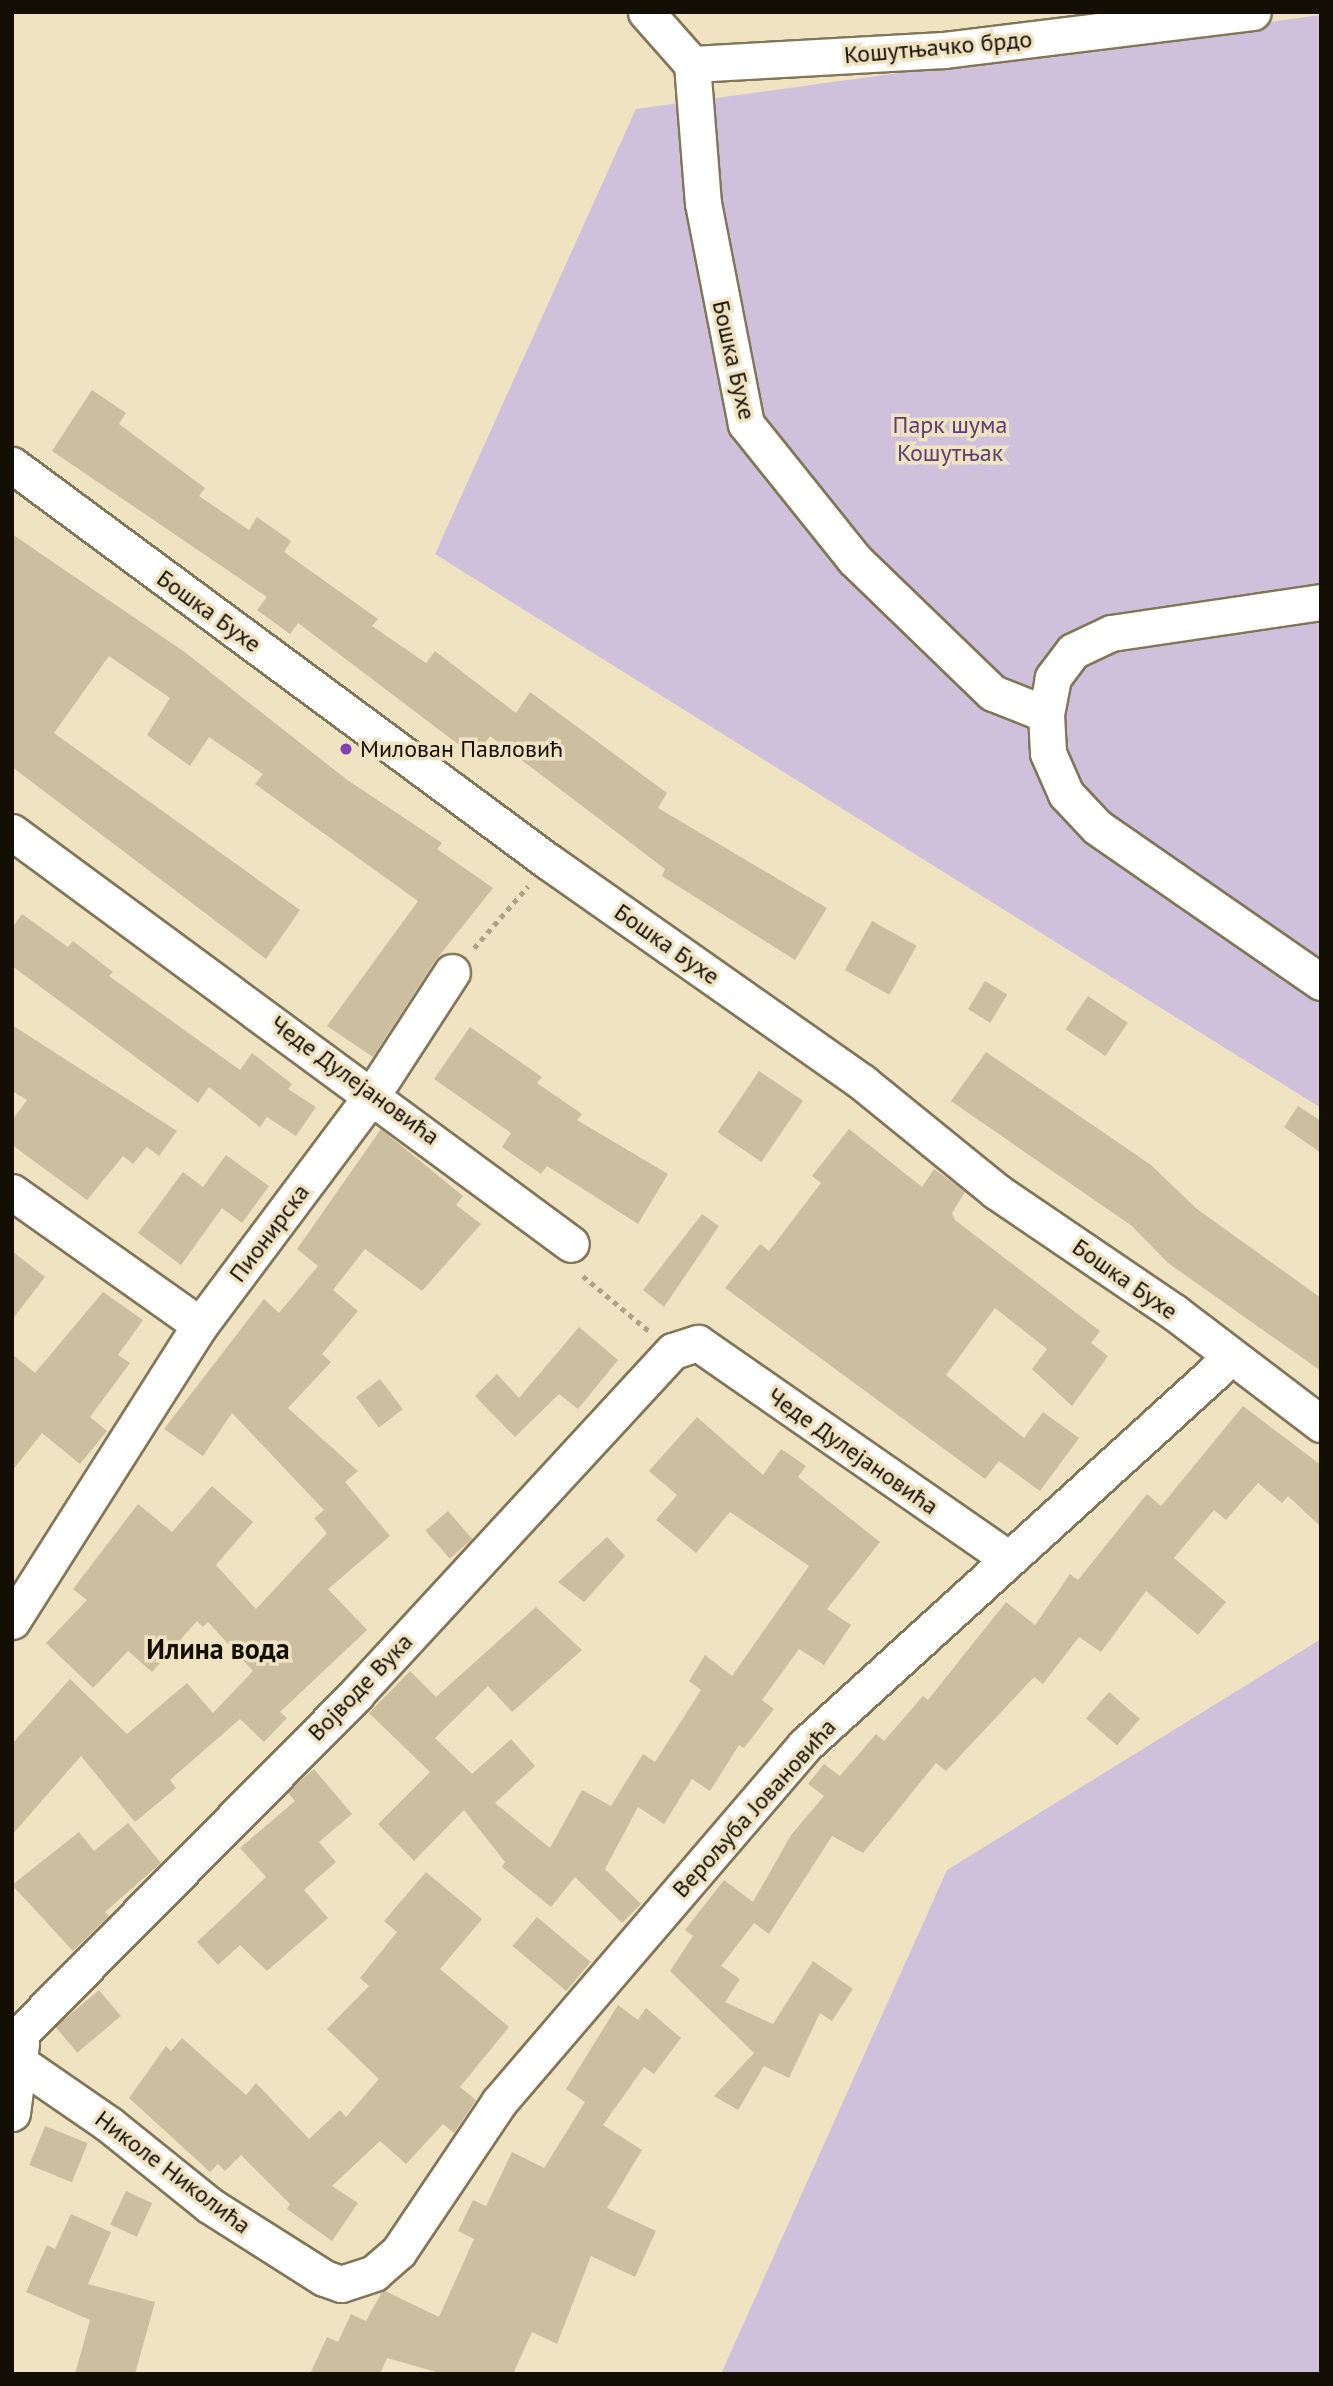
<!DOCTYPE html>
<html>
<head>
<meta charset="utf-8">
<style>
	body { margin:0 }
	#map { position:relative; width:1333px; height:2386px; overflow:hidden; background:#f0e3c2; font-family:"PT Sans",sans-serif }
	div>[style] { position:absolute }
	.green>* { inset:0; background:#cfc0dc }
	.building>* { inset:0; background:#ccbf9f; transform-origin:0 0 }
	.path>* { height:4.5px; margin-top:-2.25px; transform-origin:0; background:repeating-linear-gradient(90deg,#ada389 0 5px,transparent 0 10px) }
	.roads { filter:drop-shadow(2px 0 #827658) drop-shadow(-2px 0 #827658) drop-shadow(0 2px #827658) drop-shadow(0 -2px #827658) }
	.minor>* { height:35px; margin:-17.5px; padding:0 17.5px; transform-origin:17.5px; border-radius:17.5px; background:#fff }
	.dots>* { width:19px; height:19px; translate:-50% -50%; box-sizing:border-box; border:4px solid #f0e3c2; border-radius:50% }
	span { translate:-50% -50%; white-space:nowrap; text-align:center; line-height:1.15; -webkit-text-stroke:7px #f0e3c2; paint-order:stroke }
	.street-label { font-size:24px; color:#140f05 }
	.park-label { font-size:24px; color:#5c3e73 }
	.poi-label { font-size:24px; color:#140f05 }
	.left { translate:0 -50%; text-align:left }
	.quarter-label { font-size:28px; color:#140f05; font-weight:700 }
	.frame { position:absolute; inset:0; border:14px solid #140f05; pointer-events:none }
</style>
</head>
<body>
<div id="map">
	<div class="green">
		<div style="clip-path:polygon(1321px 15px,1321px 1108px,435px 554px,636px 109px)"></div>
		<div style="clip-path:polygon(1321px 1639px,1321px 2374px,721px 2374px,947px 1870px)"></div>
	</div>
	<div class="building">
		<div style="clip-path:polygon(92px 390px,126px 413px,119px 424px,205px 488px,199px 496px,249px 530px,257px 517px,291px 541px,284px 552px,378px 619px,372px 626px,426px 663px,435px 651px,516px 713px,530px 692px,667px 793px,658px 808px,827px 908px,795px 960px,662px 876px,665px 869px,490px 736px,475px 757px,298px 623px,290px 634px,257px 610px,267px 597px,52px 451px)"></div>
		<div style="clip-path:polygon(12px 534px,186px 653px,346px 779px,442px 843px,437px 849px,493px 888px,435px 961px,373px 1057px,327px 1026px,418px 901px,255px 784px,263px 774px,209px 737px,190px 766px,147px 735px,170px 698px,109px 656px,54px 733px,300px 910px,266px 959px,12px 767px)"></div>
		<div style="clip-path:polygon(22px 914px,68px 947px,73px 941px,113px 972px,109px 976px,240px 1070px,252px 1053px,292px 1084px,288px 1089px,316px 1107px,296px 1136px,267px 1117px,260px 1127px,209px 1087px,198px 1103px,12px 966px,12px 928px)"></div>
		<div style="left:872px;top:921px;width:51px;height:56px;rotate:29deg"></div>
		<div style="left:985px;top:981px;width:26px;height:33px;rotate:31deg"></div>
		<div style="left:1088px;top:996px;width:48px;height:40px;rotate:34deg"></div>
		<div style="clip-path:polygon(12px 1025px,177px 1131px,159px 1156px,147px 1147px,133px 1164px,123px 1156px,87px 1200px,12px 1145px,12px 1120px,27px 1100px,12px 1091px)"></div>
		<div style="clip-path:polygon(470px 1027px,542px 1077px,537px 1083px,582px 1114px,577px 1120px,668px 1174px,638px 1224px,547px 1166px,541px 1174px,502px 1147px,511px 1133px,434px 1079px)"></div>
		<div style="clip-path:polygon(986px 1052px,1151px 1165px,1197px 1209px,1321px 1298px,1321px 1371px,1168px 1263px,1132px 1226px,951px 1101px)"></div>
		<div style="left:759px;top:1071px;width:53px;height:74px;rotate:34deg"></div>
		<div style="clip-path:polygon(1298px 1106px,1321px 1121px,1321px 1153px,1284px 1127px)"></div>
		<div style="clip-path:polygon(381px 1129px,463px 1196px,456px 1205px,481px 1224px,422px 1291px,365px 1249px,333px 1290px,358px 1311px,322px 1354px,331px 1362px,288px 1408px,358px 1471px,345px 1482px,390px 1536px,328px 1589px,367px 1630px,280px 1712px,287px 1718px,264px 1742px,240px 1719px,170px 1780px,176px 1788px,135px 1822px,81px 1756px,12px 1835px,12px 1744px,70px 1679px,127px 1734px,187px 1683px,213px 1713px,253px 1671px,208px 1622px,203px 1627px,197px 1621px,152px 1672px,128px 1651px,93px 1688px,46px 1643px,87px 1600px,73px 1589px,138px 1504px,172px 1532px,212px 1486px,253px 1522px,216px 1565px,256px 1609px,327px 1533px,314px 1518px,324px 1510px,232px 1413px,203px 1456px,164px 1429px,264px 1299px,279px 1313px,318px 1266px,297px 1249px)"></div>
		<div style="clip-path:polygon(849px 1129px,922px 1187px,934px 1169px,955px 1184px,965px 1192px,952px 1213px,955px 1220px,1100px 1331px,1091px 1343px,1108px 1356px,1072px 1406px,1032px 1369px,1047px 1349px,995px 1308px,946px 1375px,1024px 1438px,1043px 1412px,1079px 1438px,1040px 1491px,999px 1461px,985px 1479px,725px 1288px,760px 1244px,769px 1251px,821px 1183px,812px 1176px)"></div>
		<div style="clip-path:polygon(226px 1155px,269px 1186px,242px 1223px,222px 1208px,181px 1265px,138px 1233px,183px 1172px,203px 1187px)"></div>
		<div style="clip-path:polygon(702px 1214px,719px 1226px,664px 1307px,643px 1290px)"></div>
		<div style="clip-path:polygon(12px 1251px,45px 1277px,12px 1320px)"></div>
		<div style="clip-path:polygon(103px 1292px,143px 1320px,118px 1355px,130px 1363px,90px 1417px,107px 1431px,80px 1464px,42px 1433px,12px 1471px,12px 1354px,35px 1373px)"></div>
		<div style="clip-path:polygon(579px 1327px,618px 1360px,578px 1409px,559px 1394px,515px 1437px,475px 1396px,497px 1374px,519px 1398px)"></div>
		<div style="left:380px;top:1379px;width:38px;height:30px;rotate:53deg"></div>
		<div style="clip-path:polygon(1243px 1406px,1321px 1465px,1321px 1527px,1288px 1496px,1282px 1503px,1258px 1483px,1226px 1520px,1214px 1510px,1174px 1558px,1226px 1602px,1198px 1635px,1146px 1591px,1101px 1652px,1079px 1637px,1043px 1684px,1034px 1677px,946px 1771px,936px 1763px,863px 1853px,832px 1836px,769px 1934px,754px 1923px,721px 1966px,740px 1979px,725px 2002px,773px 2024px,813px 1961px,853px 1989px,832px 2021px,820px 2013px,789px 2078px,764px 2066px,738px 2110px,714px 2096px,754px 2053px,670px 1971px,693px 1936px,685px 1930px,724px 1880px,753px 1902px,791px 1835px,824px 1796px,808px 1784px,824px 1764px,840px 1776px,876px 1734px,884px 1741px,923px 1696px,928px 1700px,1006px 1602px,1035px 1625px,1070px 1574px,1078px 1580px,1147px 1494px,1161px 1506px)"></div>
		<div style="clip-path:polygon(697px 1417px,763px 1475px,781px 1449px,806px 1466px,798px 1477px,880px 1542px,827px 1609px,851px 1625px,824px 1665px,799px 1649px,762px 1700px,774px 1709px,744px 1748px,739px 1745px,710px 1791px,692px 1779px,664px 1824px,638px 1807px,605px 1869px,641px 1904px,622px 1923px,575px 1877px,551px 1907px,502px 1867px,505px 1862px,464px 1810px,414px 1861px,378px 1824px,430px 1772px,369px 1713px,410px 1671px,436px 1697px,536px 1607px,582px 1650px,512px 1712px,488px 1686px,435px 1738px,472px 1774px,511px 1739px,535px 1766px,495px 1803px,550px 1848px,582px 1790px,611px 1806px,643px 1754px,655px 1762px,701px 1690px,689px 1681px,705px 1655px,732px 1676px,809px 1566px,730px 1512px,696px 1553px,656px 1520px,677px 1495px,649px 1471px)"></div>
		<div style="left:448px;top:1511px;width:37px;height:30px;rotate:49deg"></div>
		<div style="clip-path:polygon(607px 1537px,625px 1556px,584px 1602px,558px 1582px)"></div>
		<div style="left:1109px;top:1692px;width:41px;height:35px;rotate:41deg"></div>
		<div style="clip-path:polygon(314px 1769px,352px 1814px,319px 1842px,336px 1862px,304px 1890px,328px 1918px,267px 1971px,240px 1945px,218px 1965px,197px 1942px,266px 1877px,240px 1848px,295px 1801px,287px 1792px)"></div>
		<div style="clip-path:polygon(128px 1823px,161px 1863px,105px 1912px,109px 1916px,73px 1951px,12px 1885px,79px 1832px,94px 1851px)"></div>
		<div style="clip-path:polygon(426px 1872px,482px 1919px,440px 1969px,509px 2027px,460px 2087px,476px 2100px,454px 2133px,443px 2124px,406px 2164px,380px 2141px,332px 2186px,358px 2203px,332px 2241px,287px 2209px,290px 2204px,241px 2155px,225px 2171px,218px 2164px,210px 2172px,129px 2098px,166px 2046px,171px 2051px,182px 2038px,246px 2095px,256px 2083px,309px 2139px,340px 2110px,346px 2117px,379px 2079px,327px 2029px,369px 1986px,360px 1978px,397px 1932px,384px 1921px)"></div>
		<div style="left:537px;top:1917px;width:70px;height:38px;rotate:40deg"></div>
		<div style="left:99px;top:1990px;width:34px;height:57px;rotate:50deg"></div>
		<div style="clip-path:polygon(618px 2005px,638px 2020px,646px 2008px,681px 2038px,654px 2074px,644px 2067px,603px 2125px,642px 2150px,607px 2208px,656px 2231px,635px 2277px,591px 2256px,557px 2344px,532px 2332px,513px 2374px,443px 2374px,387px 2358px,380px 2374px,310px 2374px,327px 2337px,338px 2342px,351px 2314px,366px 2321px,383px 2290px,439px 2317px,474px 2239px,458px 2231px,473px 2200px,486px 2206px,512px 2152px,544px 2168px,585px 2102px,566px 2089px)"></div>
		<div style="left:45px;top:2126px;width:46px;height:42px;rotate:22deg"></div>
		<div style="left:126px;top:2191px;width:29px;height:37px;rotate:25deg"></div>
		<div style="clip-path:polygon(71px 2214px,111px 2232px,88px 2284px,155px 2302px,135px 2374px,75px 2374px,90px 2320px,26px 2292px,47px 2245px,55px 2249px)"></div>
	</div>
	<div class="path">
		<div style="left:474px;top:948px;width:82px;rotate:-48.9deg"></div>
		<div style="left:583px;top:1276px;width:86px;rotate:39.8deg"></div>
	</div>
	<div class="roads">
		<div class="minor">
			<div style="left:646px;top:12px;width:69px;rotate:48.5deg"></div>
			<div style="left:692px;top:64px;width:252px;rotate:-3.2deg"></div>
			<div style="left:944px;top:50px;width:311px;rotate:-7deg"></div>
			<div style="left:692px;top:64px;width:139px;rotate:85.5deg"></div>
			<div style="left:703px;top:203px;width:225px;rotate:79deg"></div>
			<div style="left:746px;top:424px;width:173px;rotate:51.3deg"></div>
			<div style="left:854px;top:559px;width:193px;rotate:44deg"></div>
			<div style="left:993px;top:693px;width:57px;rotate:21.6deg"></div>
			<div style="left:12px;top:465px;width:668px;rotate:36.48deg"></div>
			<div style="left:549px;top:862px;width:383px;rotate:35.1deg"></div>
			<div style="left:862px;top:1082px;width:173px;rotate:39.1deg"></div>
			<div style="left:996px;top:1191px;width:215px;rotate:34.2deg"></div>
			<div style="left:1174px;top:1312px;width:185px;rotate:37.3deg"></div>
			<div style="left:1321px;top:602px;width:212px;rotate:171.6deg"></div>
			<div style="left:1111px;top:633px;width:42px;rotate:154.7deg"></div>
			<div style="left:1073px;top:651px;width:34px;rotate:127deg"></div>
			<div style="left:1053px;top:678px;width:37px;rotate:101deg"></div>
			<div style="left:1046px;top:714px;width:39px;rotate:87deg"></div>
			<div style="left:1048px;top:753px;width:45px;rotate:66.3deg"></div>
			<div style="left:1066px;top:794px;width:45px;rotate:46.8deg"></div>
			<div style="left:1097px;top:827px;width:272px;rotate:34.7deg"></div>
			<div style="left:12px;top:832px;width:694px;rotate:36.39deg"></div>
			<div style="left:12px;top:1192px;width:230px;rotate:35.3deg"></div>
			<div style="left:12px;top:1621px;width:351px;rotate:-57.6deg"></div>
			<div style="left:200px;top:1325px;width:291px;rotate:-53.2deg"></div>
			<div style="left:374px;top:1092px;width:143px;rotate:-57deg"></div>
			<div style="left:20px;top:2034px;width:478px;rotate:-45.3deg"></div>
			<div style="left:356px;top:1694px;width:467px;rotate:-47.3deg"></div>
			<div style="left:673px;top:1351px;width:26px;rotate:-18deg"></div>
			<div style="left:698px;top:1343px;width:376px;rotate:34.8deg"></div>
			<div style="left:23px;top:2065px;width:106px;rotate:34.6deg"></div>
			<div style="left:110px;top:2125px;width:127px;rotate:38.9deg"></div>
			<div style="left:209px;top:2205px;width:136px;rotate:32.4deg"></div>
			<div style="left:324px;top:2278px;width:18px;rotate:19deg"></div>
			<div style="left:341px;top:2284px;width:35px;rotate:-18deg"></div>
			<div style="left:374px;top:2273px;width:33px;rotate:-41deg"></div>
			<div style="left:399px;top:2251px;width:179px;rotate:-56.1deg"></div>
			<div style="left:499px;top:2102px;width:470px;rotate:-49.4deg"></div>
			<div style="left:805px;top:1745px;width:575px;rotate:-42.32deg"></div>
			<div style="left:12px;top:2113px;width:70px;rotate:-82.6deg"></div>
		</div>
	</div>
	<div class="dots">
		<div style="left:346px;top:749px;background:#8440b3"></div>
	</div>
	<div class="street-label">
		<span style="left:938px;top:47px;rotate:-5deg">Кошутњачко брдо</span>
		<span style="left:734px;top:360px;rotate:77deg">Бошка Бухе</span>
		<span style="left:209px;top:611px;rotate:36deg">Бошка Бухе</span>
		<span style="left:667px;top:944px;rotate:35deg">Бошка Бухе</span>
		<span style="left:355px;top:1080px;rotate:36deg">Чеде Дулејановића</span>
		<span style="left:269px;top:1233px;rotate:-53deg">Пионирска</span>
		<span style="left:1125px;top:1279px;rotate:35deg">Бошка Бухе</span>
		<span style="left:853px;top:1451px;rotate:35deg">Чеде Дулејановића</span>
		<span style="left:360px;top:1687px;rotate:-46deg">Војводе Вука</span>
		<span style="left:754px;top:1808px;rotate:-48deg">Верољуба Јовановића</span>
		<span style="left:173px;top:2172px;rotate:37deg">Николе Николића</span>
	</div>
	<div class="park-label">
		<span style="left:950px;top:439px">Парк шума<br>Кошутњак</span>
	</div>
	<div class="poi-label">
		<span class="left" style="left:360px;top:749px">Милован Павловић</span>
	</div>
	<div class="quarter-label">
		<span style="left:218px;top:1649px">Илина вода</span>
	</div>
	<div class="frame"></div>
</div>
</body>
</html>
